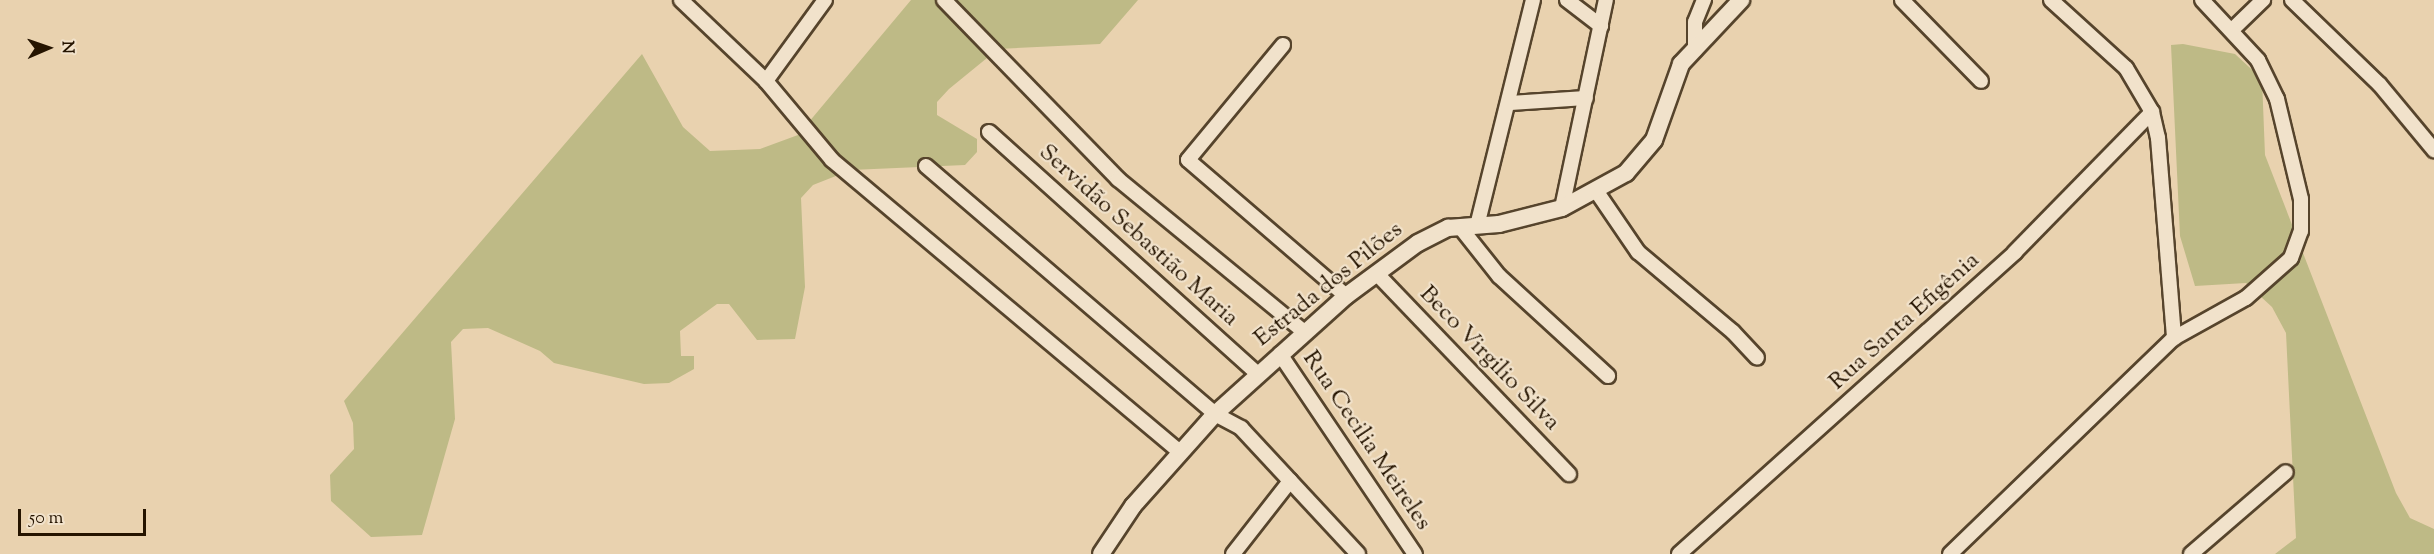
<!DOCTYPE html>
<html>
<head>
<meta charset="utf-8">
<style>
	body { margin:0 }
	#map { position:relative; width:2434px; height:554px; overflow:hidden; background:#e9d2af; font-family:"Sorts Mill Goudy",serif }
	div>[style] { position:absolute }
	.green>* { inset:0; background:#beba86 }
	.roads { filter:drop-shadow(2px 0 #56442c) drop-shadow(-2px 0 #56442c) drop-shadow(0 2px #56442c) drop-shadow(0 -2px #56442c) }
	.minor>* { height:14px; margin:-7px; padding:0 7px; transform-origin:7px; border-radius:7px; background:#f1e2cb }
	.tertiary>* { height:16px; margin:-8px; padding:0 8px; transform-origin:8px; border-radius:8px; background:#f1e2cb }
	span { translate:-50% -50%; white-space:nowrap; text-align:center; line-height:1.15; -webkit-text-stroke:4.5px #f1e2cb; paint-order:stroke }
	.street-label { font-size:24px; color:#251400 }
	.north { position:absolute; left:18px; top:18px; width:60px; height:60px; -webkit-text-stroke:4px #f1e2cb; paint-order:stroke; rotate:88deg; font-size:16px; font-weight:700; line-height:24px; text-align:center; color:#251400 }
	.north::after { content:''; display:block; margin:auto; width:21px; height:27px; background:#251400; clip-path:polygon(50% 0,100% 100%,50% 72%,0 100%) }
	.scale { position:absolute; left:18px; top:509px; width:128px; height:27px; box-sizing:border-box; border:3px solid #251400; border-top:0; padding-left:8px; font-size:18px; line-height:21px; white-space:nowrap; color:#251400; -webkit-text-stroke:4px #f1e2cb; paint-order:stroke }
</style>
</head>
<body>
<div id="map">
	<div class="green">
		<div style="clip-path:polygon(911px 0,1138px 0,1100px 44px,998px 49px,949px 89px,937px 102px,937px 115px,977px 139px,977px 152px,965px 165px,851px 170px,813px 185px,801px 198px,805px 287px,795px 339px,757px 340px,729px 304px,717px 304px,680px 331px,681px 356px,694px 356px,694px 369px,669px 383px,644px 384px,554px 363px,540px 351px,488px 328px,463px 329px,451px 342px,455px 419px,422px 535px,371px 537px,331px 501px,330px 475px,354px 449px,353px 423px,344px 401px,642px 54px,683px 127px,710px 151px,760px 149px,798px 135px)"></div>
		<div style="clip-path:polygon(2183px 44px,2235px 54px,2262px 79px,2265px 155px,2396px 493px,2410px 518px,2434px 529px,2434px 554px,2275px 554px,2296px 538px,2286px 333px,2272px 307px,2246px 283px,2195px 286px,2180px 236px,2171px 45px)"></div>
	</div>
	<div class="roads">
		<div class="minor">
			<div style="left:681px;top:0;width:117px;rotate:43.6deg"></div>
			<div style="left:766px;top:81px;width:103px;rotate:50.1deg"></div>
			<div style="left:832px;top:160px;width:454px;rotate:40deg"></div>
			<div style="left:944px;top:0;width:250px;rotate:45.8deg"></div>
			<div style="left:1118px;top:179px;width:241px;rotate:39.4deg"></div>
			<div style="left:1567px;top:0;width:43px;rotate:37.4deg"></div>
			<div style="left:1902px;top:0;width:113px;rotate:45.7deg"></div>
			<div style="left:2051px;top:0;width:101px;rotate:42.2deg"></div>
			<div style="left:2126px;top:68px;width:51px;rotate:59.4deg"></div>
			<div style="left:2152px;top:112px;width:27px;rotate:77deg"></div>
			<div style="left:2158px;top:138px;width:201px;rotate:85.4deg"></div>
			<div style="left:2292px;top:0;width:122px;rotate:44deg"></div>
			<div style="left:2380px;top:85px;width:85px;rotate:50.3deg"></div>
			<div style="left:2233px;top:29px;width:42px;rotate:-44deg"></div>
			<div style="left:1283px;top:45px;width:149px;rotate:129.6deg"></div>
			<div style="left:1188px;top:160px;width:208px;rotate:40.7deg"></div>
			<div style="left:1695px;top:50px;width:28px;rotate:-90deg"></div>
			<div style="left:1695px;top:22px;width:24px;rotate:-68deg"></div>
			<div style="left:766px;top:81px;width:100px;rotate:-53.9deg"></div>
			<div style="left:1510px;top:103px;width:76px;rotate:-3.8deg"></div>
			<div style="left:989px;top:132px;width:360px;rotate:42deg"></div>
			<div style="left:926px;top:166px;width:381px;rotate:40.6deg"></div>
			<div style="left:1215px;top:414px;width:30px;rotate:28deg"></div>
			<div style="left:1241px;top:428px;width:172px;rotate:47.1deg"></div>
			<div style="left:1597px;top:192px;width:73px;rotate:55.7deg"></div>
			<div style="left:1638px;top:252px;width:124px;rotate:40.1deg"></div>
			<div style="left:1733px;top:332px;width:35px;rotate:47deg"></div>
			<div style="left:1562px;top:208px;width:213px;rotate:-78.1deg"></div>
			<div style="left:1477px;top:226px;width:233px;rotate:-76.1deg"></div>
			<div style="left:1460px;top:227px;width:63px;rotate:51.5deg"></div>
			<div style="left:1499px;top:276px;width:148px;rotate:42.5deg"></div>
			<div style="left:1378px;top:275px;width:276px;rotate:46.2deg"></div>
			<div style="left:1280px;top:354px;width:241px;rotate:56deg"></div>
			<div style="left:1233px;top:554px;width:93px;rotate:-52deg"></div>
			<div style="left:1679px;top:554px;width:452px;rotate:-41.9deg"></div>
			<div style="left:2015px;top:252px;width:196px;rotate:-45.6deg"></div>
			<div style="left:1950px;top:554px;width:311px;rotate:-44deg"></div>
			<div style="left:2174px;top:338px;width:82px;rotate:-29.1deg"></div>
			<div style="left:2246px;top:298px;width:60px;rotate:-41.6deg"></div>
			<div style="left:2291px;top:258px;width:29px;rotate:-70deg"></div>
			<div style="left:2301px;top:231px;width:32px;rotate:-90deg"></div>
			<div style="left:2301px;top:199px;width:103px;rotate:-103.5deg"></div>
			<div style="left:2277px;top:99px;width:43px;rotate:-116deg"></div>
			<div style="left:2258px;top:60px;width:82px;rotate:-133deg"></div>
			<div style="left:2191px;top:554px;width:125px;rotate:-40.8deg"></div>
		</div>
		<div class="tertiary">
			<div style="left:1101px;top:554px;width:58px;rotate:-56.3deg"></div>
			<div style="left:1133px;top:506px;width:123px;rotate:-48.3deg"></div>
			<div style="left:1215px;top:414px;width:176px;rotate:-42deg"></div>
			<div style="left:1346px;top:296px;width:89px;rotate:-36.4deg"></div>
			<div style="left:1418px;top:243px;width:34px;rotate:-27deg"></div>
			<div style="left:1448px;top:228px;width:51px;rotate:-4.5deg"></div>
			<div style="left:1499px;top:224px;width:65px;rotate:-14.3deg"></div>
			<div style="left:1562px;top:208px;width:73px;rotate:-28.7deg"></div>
			<div style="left:1626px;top:173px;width:43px;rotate:-49.7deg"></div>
			<div style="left:1654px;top:140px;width:81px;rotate:-70.4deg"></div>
			<div style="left:1681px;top:64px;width:88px;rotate:-46.8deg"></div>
		</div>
	</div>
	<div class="street-label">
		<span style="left:1138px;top:236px;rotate:42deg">Servidão Sebastião Maria</span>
		<span style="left:1329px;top:285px;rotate:-39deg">Estrada dos Pilões</span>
		<span style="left:1905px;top:322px;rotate:-42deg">Rua Santa Efigênia</span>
		<span style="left:1489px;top:359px;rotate:46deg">Beco Virgilio Silva</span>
		<span style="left:1366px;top:441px;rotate:56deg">Rua Cecilia Meireles</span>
	</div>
	<div class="north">N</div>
	<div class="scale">50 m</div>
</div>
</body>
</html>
